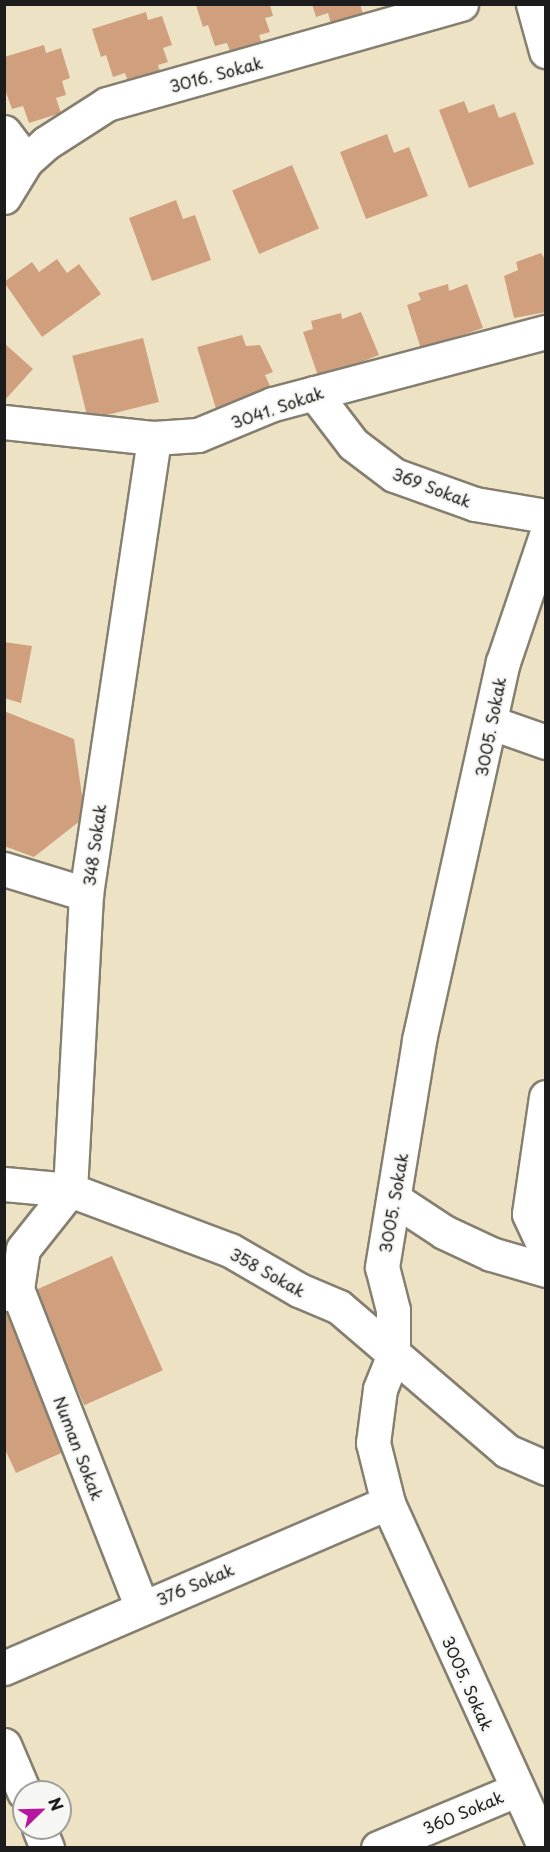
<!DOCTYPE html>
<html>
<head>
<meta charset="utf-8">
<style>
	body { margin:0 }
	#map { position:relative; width:550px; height:1852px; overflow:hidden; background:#eee2c5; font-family:"Playpen Sans",sans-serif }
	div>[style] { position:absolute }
	.building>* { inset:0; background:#d0a07e; transform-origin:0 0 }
	.roads { filter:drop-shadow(2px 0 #857f70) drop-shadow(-2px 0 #857f70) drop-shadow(0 2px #857f70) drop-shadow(0 -2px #857f70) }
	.street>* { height:33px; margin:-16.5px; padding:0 16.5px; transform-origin:16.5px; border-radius:16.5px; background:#fff }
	span { translate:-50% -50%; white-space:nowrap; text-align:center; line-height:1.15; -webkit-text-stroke:4.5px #f6f6f2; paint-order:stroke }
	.street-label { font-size:16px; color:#1c1c1c }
	.frame { position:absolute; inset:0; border:6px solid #1c1c1c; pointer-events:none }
	.north { position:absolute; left:12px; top:1780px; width:60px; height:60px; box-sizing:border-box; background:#f6f6f2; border:2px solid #9f9f9c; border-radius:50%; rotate:67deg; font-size:16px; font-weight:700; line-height:24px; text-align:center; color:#1c1c1c }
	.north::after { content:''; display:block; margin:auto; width:21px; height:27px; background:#b5179e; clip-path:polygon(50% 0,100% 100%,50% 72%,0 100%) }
</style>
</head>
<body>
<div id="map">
	<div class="building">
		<div style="clip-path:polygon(312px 4px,360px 4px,365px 21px,333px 31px,328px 13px,316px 17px)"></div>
		<div style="clip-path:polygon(196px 5px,270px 5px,273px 16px,265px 18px,270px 32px,259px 35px,264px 50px,233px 60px,227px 43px,215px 46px,208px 25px,203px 27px)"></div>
		<div style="clip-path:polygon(146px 12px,148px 20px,162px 16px,172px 45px,163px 48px,168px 62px,158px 65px,163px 80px,131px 90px,125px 73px,113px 77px,106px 55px,101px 57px,92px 29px)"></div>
		<div style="clip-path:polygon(44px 45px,46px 53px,61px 48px,70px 78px,62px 81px,66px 95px,56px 98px,61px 113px,29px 123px,23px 106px,12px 109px,4px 87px,4px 57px)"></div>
		<div style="clip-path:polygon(464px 101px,469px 113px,494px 104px,499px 118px,515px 112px,534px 164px,469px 188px,439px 110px)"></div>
		<div style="clip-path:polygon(387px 134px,394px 153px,409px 147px,428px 196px,366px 219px,340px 152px)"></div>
		<div style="left:292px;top:165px;width:69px;height:65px;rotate:67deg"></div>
		<div style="clip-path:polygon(176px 200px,183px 219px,195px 215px,211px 260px,152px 281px,129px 218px)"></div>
		<div style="clip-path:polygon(541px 253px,546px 261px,546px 312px,514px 318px,504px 276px,518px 270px,516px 262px)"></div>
		<div style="clip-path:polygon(57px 259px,67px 273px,79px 264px,101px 294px,42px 337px,4px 282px,32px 262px,39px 272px)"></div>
		<div style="clip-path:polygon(448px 284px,449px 291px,467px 284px,483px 328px,421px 349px,407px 305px,421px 300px,418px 293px)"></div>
		<div style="clip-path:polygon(361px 312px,379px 355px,359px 363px,361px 372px,318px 376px,303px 332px,313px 329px,311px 321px,341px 313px,342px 319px)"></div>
		<div style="clip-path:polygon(242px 335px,246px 346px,260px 345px,273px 372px,265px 375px,270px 386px,264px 398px,217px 412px,197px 347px)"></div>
		<div style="left:143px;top:338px;width:66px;height:73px;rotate:76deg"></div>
		<div style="clip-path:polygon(4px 343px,33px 369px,4px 401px)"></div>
		<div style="clip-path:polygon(4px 642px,32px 646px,21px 703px,4px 698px)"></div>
		<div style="clip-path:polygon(4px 711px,74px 739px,85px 817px,34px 857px,4px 846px)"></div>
		<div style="left:112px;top:1256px;width:125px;height:86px;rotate:66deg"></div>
		<div style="clip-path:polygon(9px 1311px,68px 1450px,16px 1473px,4px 1447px,4px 1313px)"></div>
	</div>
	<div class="roads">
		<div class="street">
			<div style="left:533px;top:4px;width:49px;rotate:74.5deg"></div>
			<div style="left:4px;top:132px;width:36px;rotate:53deg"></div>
			<div style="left:4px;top:197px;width:42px;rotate:-58.6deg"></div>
			<div style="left:26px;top:161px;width:27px;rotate:-42deg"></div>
			<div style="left:46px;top:143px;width:72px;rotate:-32.6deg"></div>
			<div style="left:107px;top:104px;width:368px;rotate:-15.8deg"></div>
			<div style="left:314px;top:393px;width:64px;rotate:52.6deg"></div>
			<div style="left:353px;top:444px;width:51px;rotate:37.1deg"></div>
			<div style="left:394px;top:475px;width:86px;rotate:19.7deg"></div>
			<div style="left:475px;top:504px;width:72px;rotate:9.6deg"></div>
			<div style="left:4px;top:422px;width:151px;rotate:6.1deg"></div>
			<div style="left:154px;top:438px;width:44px;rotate:-3.9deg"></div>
			<div style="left:198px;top:435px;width:81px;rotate:-22.5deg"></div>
			<div style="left:273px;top:404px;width:282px;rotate:-14.8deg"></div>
			<div style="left:492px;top:723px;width:57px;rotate:19.4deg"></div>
			<div style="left:4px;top:869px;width:86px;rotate:17deg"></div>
			<div style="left:546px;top:1097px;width:118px;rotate:98.3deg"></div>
			<div style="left:529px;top:1214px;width:40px;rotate:65deg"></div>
			<div style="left:4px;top:1184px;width:66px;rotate:5.2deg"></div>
			<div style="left:70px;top:1190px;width:296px;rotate:-86.9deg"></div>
			<div style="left:86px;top:894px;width:461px;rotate:-81.5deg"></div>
			<div style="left:394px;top:1199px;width:60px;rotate:33.4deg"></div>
			<div style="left:444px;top:1232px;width:52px;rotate:25.1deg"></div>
			<div style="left:491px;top:1254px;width:57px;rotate:16.2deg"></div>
			<div style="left:17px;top:1289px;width:340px;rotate:68.6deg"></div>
			<div style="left:4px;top:1294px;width:14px;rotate:-21deg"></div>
			<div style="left:17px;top:1289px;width:40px;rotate:-81.5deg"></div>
			<div style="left:23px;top:1249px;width:75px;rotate:-51.5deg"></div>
			<div style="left:70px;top:1190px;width:171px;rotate:20.6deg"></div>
			<div style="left:230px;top:1250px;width:80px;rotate:30.1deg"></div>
			<div style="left:299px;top:1290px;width:43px;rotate:23deg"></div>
			<div style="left:339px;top:1307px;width:221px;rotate:40.6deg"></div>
			<div style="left:507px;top:1451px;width:43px;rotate:23.6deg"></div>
			<div style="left:4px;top:1668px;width:418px;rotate:-23.3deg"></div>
			<div style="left:4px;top:1745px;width:51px;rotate:66.9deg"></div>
			<div style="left:39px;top:1828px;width:22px;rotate:68deg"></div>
			<div style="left:378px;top:1848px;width:150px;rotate:-22.8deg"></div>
			<div style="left:545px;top:1848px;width:379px;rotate:-114.5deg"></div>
			<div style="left:388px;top:1503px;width:62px;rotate:-104deg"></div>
			<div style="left:373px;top:1443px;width:54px;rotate:-82.6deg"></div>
			<div style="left:380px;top:1389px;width:35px;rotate:-68deg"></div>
			<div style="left:393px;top:1356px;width:46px;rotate:-90deg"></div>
			<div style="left:393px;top:1310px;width:44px;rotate:-104.3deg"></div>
			<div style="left:382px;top:1267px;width:230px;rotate:-80.7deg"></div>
			<div style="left:419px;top:1040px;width:387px;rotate:-77.5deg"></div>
			<div style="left:503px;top:662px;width:134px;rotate:-71.3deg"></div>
		</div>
	</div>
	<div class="street-label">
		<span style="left:216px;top:74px;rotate:-15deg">3016. Sokak</span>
		<span style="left:277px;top:407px;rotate:-19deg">3041. Sokak</span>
		<span style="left:432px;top:487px;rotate:21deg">369 Sokak</span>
		<span style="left:490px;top:727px;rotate:-79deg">3005. Sokak</span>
		<span style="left:94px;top:845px;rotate:-82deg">348 Sokak</span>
		<span style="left:393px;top:1203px;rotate:-80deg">3005. Sokak</span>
		<span style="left:268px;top:1272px;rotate:29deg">358 Sokak</span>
		<span style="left:79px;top:1448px;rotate:69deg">Numan Sokak</span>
		<span style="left:195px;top:1584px;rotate:-23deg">376 Sokak</span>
		<span style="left:468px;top:1683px;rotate:66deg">3005. Sokak</span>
		<span style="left:463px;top:1812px;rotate:-23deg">360 Sokak</span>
	</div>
	<div class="frame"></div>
	<div class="north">N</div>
</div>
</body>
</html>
